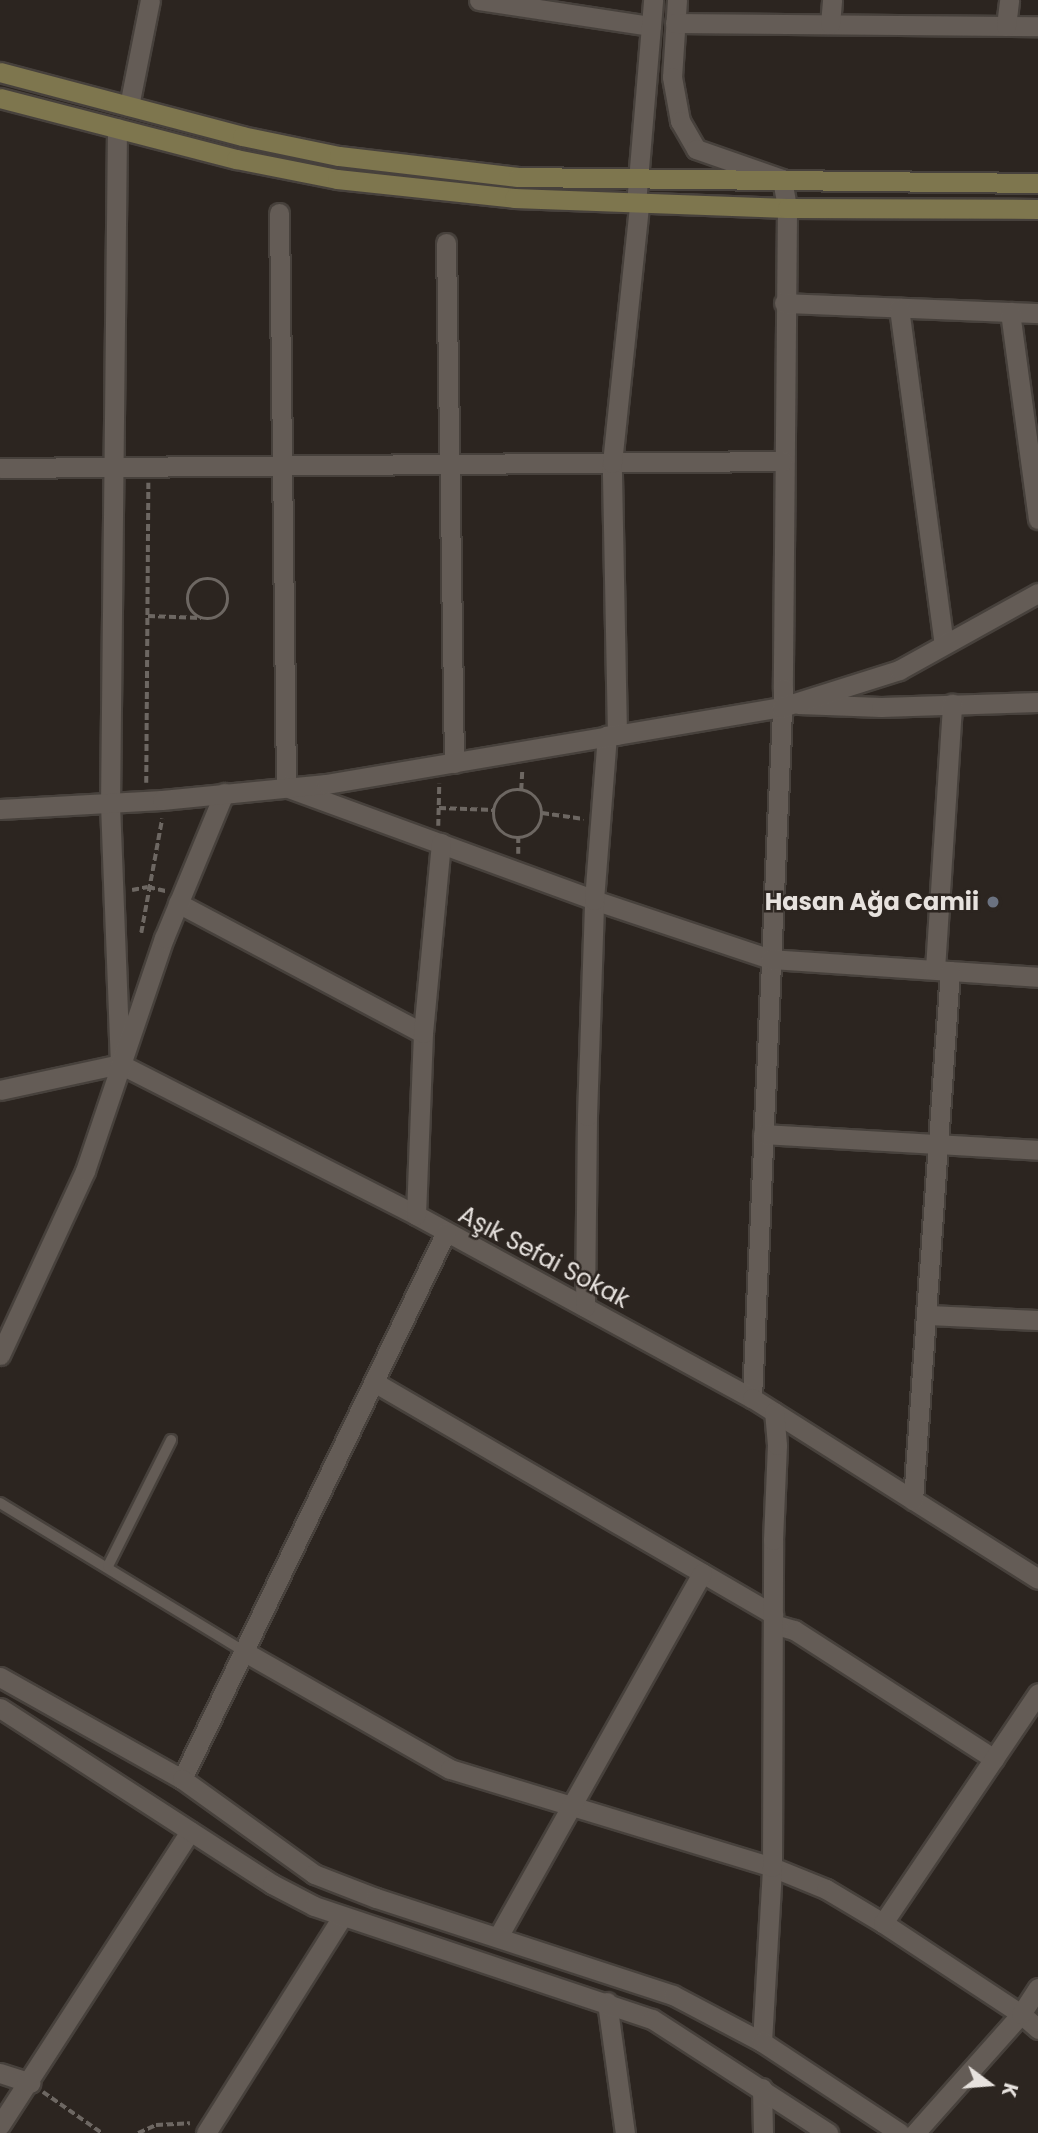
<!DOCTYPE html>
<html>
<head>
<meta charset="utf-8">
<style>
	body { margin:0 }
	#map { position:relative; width:1038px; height:2133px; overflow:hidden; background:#2c2520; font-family:Poppins,sans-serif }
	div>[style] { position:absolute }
	.path>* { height:3.5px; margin-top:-1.75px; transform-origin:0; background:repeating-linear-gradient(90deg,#6d6762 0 7px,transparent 0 10.5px) }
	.path>.ring { margin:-1.75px; padding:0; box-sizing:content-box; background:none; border:3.5px solid #6d6762; border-radius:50% }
	.roads { filter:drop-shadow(2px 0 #47413c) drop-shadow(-2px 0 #47413c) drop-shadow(0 2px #47413c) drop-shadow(0 -2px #47413c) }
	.service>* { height:10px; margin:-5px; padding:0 5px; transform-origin:5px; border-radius:5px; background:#645c56 }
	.minor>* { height:19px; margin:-9.5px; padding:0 9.5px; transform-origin:9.5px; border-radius:9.5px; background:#645c56 }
	.tertiary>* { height:19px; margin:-9.5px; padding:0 9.5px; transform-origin:9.5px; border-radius:9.5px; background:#645c56 }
	.secondary>* { height:19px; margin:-9.5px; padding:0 9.5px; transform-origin:9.5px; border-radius:9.5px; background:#7e764e }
	.dots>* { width:19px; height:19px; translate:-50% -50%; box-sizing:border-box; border:4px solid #2c2520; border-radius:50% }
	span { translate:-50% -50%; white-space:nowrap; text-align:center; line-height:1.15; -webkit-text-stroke:5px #2c2520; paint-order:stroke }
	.poi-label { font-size:24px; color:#e7e2de; font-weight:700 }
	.right { translate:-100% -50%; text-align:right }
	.street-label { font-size:24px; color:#e7e2de }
	.north { position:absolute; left:954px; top:2049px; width:70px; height:70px; -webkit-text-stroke:5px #2c2520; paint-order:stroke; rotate:106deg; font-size:19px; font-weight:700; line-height:28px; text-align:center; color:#e7e2de }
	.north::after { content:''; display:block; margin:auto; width:24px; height:32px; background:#e7e2de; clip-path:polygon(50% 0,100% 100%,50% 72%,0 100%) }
</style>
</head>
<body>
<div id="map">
	<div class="path">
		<div class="ring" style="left:188px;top:579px;width:36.5px;height:36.5px"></div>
		<div style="left:148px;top:616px;width:53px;rotate:2.2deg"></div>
		<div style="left:146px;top:783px;width:300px;rotate:-89.6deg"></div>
		<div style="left:521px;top:790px;width:20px;rotate:-87deg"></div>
		<div class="ring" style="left:494px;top:790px;width:44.5px;height:44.5px"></div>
		<div style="left:439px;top:808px;width:55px;rotate:2.1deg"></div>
		<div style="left:542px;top:813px;width:42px;rotate:8.1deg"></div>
		<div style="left:438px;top:826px;width:42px;rotate:-88.6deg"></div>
		<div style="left:518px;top:854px;width:16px;rotate:-90deg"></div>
		<div style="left:132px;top:890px;width:16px;rotate:-11deg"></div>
		<div style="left:148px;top:887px;width:18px;rotate:13deg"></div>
		<div style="left:141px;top:933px;width:116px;rotate:-79.6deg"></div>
		<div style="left:43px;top:2092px;width:72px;rotate:34.8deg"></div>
		<div style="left:138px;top:2133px;width:20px;rotate:-24deg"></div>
		<div style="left:156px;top:2125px;width:34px;rotate:-3deg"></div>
	</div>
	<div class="roads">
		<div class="service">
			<div style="left:0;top:1503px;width:285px;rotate:31.3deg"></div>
			<div style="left:108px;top:1566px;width:141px;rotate:-63.4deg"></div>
		</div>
		<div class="minor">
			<div style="left:479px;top:0;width:174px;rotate:8.6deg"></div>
			<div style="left:677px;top:0;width:77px;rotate:93.7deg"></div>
			<div style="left:672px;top:77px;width:45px;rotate:79.7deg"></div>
			<div style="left:680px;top:121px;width:32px;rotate:60deg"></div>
			<div style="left:696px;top:149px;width:91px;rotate:19.2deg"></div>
			<div style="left:782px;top:179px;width:29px;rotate:80deg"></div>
			<div style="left:787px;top:208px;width:480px;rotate:90.5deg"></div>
			<div style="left:783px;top:688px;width:711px;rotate:92.5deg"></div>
			<div style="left:675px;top:23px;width:363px;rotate:0.5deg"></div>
			<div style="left:830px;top:24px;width:24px;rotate:-85deg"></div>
			<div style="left:1006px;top:26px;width:26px;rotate:-83deg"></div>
			<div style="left:129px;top:106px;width:108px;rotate:-78.8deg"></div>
			<div style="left:117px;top:128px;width:676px;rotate:90.59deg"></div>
			<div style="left:110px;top:804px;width:260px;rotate:87.8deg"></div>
			<div style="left:636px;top:204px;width:205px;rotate:-85.2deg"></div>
			<div style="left:279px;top:213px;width:574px;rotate:89.3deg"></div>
			<div style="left:286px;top:787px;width:328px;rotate:20.1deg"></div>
			<div style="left:594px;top:900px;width:186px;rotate:18.5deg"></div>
			<div style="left:770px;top:959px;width:269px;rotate:3.8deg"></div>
			<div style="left:446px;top:243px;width:520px;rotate:89.12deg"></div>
			<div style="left:784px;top:303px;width:254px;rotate:2.3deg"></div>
			<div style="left:899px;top:308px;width:339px;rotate:82.4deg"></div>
			<div style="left:1010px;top:312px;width:209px;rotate:82.3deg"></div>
			<div style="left:0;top:468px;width:783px;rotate:-0.51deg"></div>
			<div style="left:798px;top:704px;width:83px;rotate:2.1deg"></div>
			<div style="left:881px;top:707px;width:157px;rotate:-1.8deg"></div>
			<div style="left:617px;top:735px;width:272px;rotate:-91.1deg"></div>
			<div style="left:612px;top:463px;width:259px;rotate:-84deg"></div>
			<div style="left:178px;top:903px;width:277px;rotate:28deg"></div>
			<div style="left:935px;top:969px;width:266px;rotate:-86.3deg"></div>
			<div style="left:0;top:1090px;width:123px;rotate:-12.2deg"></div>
			<div style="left:120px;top:1064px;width:332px;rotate:27deg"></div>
			<div style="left:416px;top:1215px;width:383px;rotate:28.6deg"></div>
			<div style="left:752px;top:1398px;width:338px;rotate:32.3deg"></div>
			<div style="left:763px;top:1134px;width:275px;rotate:3.3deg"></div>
			<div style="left:416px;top:1215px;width:182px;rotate:-87.8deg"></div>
			<div style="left:423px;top:1033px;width:191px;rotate:-84.6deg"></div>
			<div style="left:585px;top:1307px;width:191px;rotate:-89.4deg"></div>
			<div style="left:587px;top:1116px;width:216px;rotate:-88.1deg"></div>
			<div style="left:594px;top:900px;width:165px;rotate:-85.5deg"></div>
			<div style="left:927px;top:1315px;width:111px;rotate:2.6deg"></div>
			<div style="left:0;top:1355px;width:203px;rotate:-65.2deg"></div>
			<div style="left:85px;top:1171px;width:246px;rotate:-71.3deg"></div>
			<div style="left:164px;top:938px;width:157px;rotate:-67.5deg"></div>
			<div style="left:374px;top:1382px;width:462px;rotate:30.2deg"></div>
			<div style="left:913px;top:1500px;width:530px;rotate:-86deg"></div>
			<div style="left:773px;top:1624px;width:22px;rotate:16deg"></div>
			<div style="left:794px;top:1630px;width:238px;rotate:32.8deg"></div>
			<div style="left:243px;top:1651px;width:238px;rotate:29.7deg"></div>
			<div style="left:450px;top:1769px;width:337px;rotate:16.9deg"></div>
			<div style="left:772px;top:1867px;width:58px;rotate:22.2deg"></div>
			<div style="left:826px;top:1889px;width:66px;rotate:30.8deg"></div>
			<div style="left:883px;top:1923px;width:165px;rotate:33.4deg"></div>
			<div style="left:1021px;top:2014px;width:23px;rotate:41deg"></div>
			<div style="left:182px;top:1779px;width:607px;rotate:-64.24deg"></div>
			<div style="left:883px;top:1923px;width:277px;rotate:-56deg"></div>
			<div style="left:499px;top:1935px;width:415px;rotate:-60.7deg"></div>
			<div style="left:607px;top:2002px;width:132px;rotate:82.2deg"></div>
			<div style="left:762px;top:2042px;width:175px;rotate:-86.7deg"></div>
			<div style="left:772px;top:1867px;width:327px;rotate:-89.8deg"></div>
			<div style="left:773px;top:1540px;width:95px;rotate:-87.6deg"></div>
			<div style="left:777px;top:1445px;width:33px;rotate:-95deg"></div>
			<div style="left:0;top:2073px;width:32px;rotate:18deg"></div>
			<div style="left:762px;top:2088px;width:45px;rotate:88.7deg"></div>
			<div style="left:0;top:2125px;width:350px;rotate:-57.1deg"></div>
			<div style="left:206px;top:2133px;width:255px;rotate:-57.8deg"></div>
			<div style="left:915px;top:2133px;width:159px;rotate:-48.3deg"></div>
			<div style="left:1021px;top:2014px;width:31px;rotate:-57deg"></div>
		</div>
		<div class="tertiary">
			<div style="left:0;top:809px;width:162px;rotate:-3.2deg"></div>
			<div style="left:162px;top:800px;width:165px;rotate:-5.6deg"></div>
			<div style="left:326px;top:784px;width:462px;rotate:-9.6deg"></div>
			<div style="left:782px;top:707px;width:123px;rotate:-17.5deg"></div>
			<div style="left:899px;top:670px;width:159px;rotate:-29deg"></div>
			<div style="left:0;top:1677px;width:209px;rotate:29.3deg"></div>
			<div style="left:182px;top:1779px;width:163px;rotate:35.7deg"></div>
			<div style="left:314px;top:1874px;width:66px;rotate:21.2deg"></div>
			<div style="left:376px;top:1898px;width:312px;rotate:18.1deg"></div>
			<div style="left:673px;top:1995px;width:101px;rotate:27.8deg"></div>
			<div style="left:762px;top:2042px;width:165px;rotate:33.4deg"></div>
			<div style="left:0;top:1708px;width:324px;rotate:32.9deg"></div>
			<div style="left:272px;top:1884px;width:47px;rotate:27.6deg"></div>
			<div style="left:314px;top:1906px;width:356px;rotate:18.5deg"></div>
			<div style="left:652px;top:2019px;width:210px;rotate:32.9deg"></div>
		</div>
		<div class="secondary">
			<div style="left:0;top:72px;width:250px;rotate:14.8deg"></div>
			<div style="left:242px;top:136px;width:99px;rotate:11.7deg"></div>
			<div style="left:339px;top:156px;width:180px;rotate:6.7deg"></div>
			<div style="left:518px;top:177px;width:520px;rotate:0.66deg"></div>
			<div style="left:0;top:98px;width:244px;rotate:14.5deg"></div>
			<div style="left:236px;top:159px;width:103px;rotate:11.2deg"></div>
			<div style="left:337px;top:179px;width:178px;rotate:6.1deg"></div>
			<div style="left:514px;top:198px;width:273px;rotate:2.1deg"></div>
			<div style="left:787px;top:208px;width:251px;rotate:0.2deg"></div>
		</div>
	</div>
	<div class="dots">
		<div style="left:993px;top:902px;background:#6b7280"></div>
	</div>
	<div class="poi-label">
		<span class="right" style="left:979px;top:902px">Hasan Ağa Camii</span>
	</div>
	<div class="street-label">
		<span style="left:544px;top:1257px;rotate:28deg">Aşık Sefai Sokak</span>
	</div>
	<div class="north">K</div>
</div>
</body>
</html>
